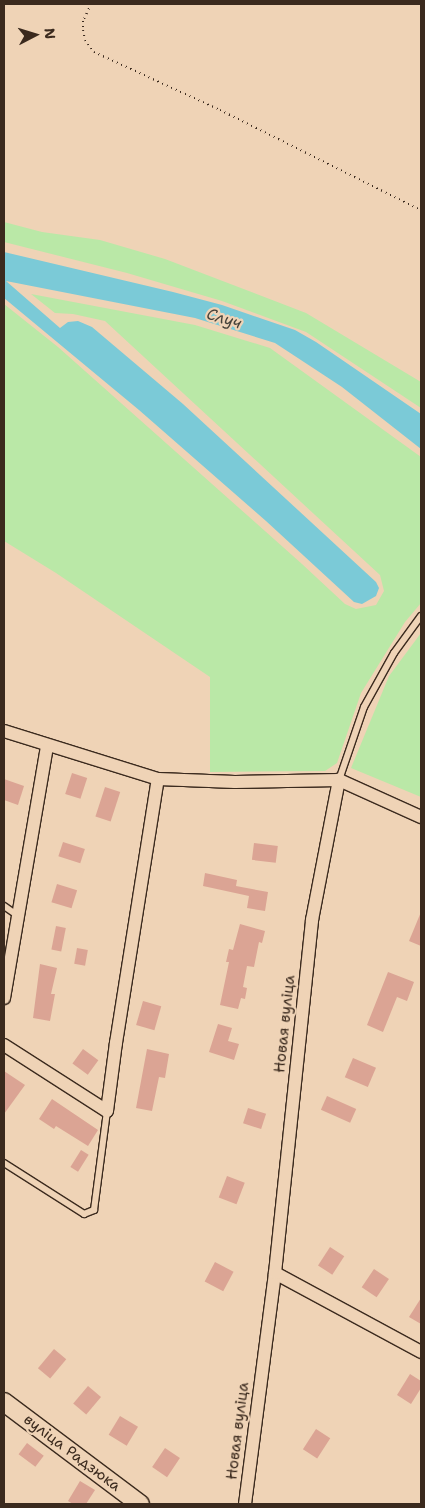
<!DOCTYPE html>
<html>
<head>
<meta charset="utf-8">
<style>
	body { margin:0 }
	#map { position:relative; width:425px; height:1508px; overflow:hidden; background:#efd3b6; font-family:"Shantell Sans",sans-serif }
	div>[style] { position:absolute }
	.green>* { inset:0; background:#bae8a7 }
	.water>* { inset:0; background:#7bcad7 }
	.building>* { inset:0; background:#dba494; transform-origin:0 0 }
	.path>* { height:2px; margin-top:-1px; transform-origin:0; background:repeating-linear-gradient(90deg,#3b2a1e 0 1px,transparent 0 5px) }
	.roads { filter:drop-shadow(1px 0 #3b2a1e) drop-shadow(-1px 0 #3b2a1e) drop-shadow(0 1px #3b2a1e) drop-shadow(0 -1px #3b2a1e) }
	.service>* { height:6px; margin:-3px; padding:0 3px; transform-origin:3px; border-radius:3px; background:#efd3b6 }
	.minor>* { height:12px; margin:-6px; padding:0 6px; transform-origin:6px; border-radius:6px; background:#efd3b6 }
	.secondary>* { height:18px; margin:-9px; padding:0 9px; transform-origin:9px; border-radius:9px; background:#efd3b6 }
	span { translate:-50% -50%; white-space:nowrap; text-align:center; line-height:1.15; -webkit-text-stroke:4.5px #efd3b6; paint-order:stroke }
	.street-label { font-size:15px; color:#3b2a1e }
	.water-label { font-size:16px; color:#45423a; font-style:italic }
	.frame { position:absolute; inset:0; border:5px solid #3b2a1e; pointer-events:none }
	.north { position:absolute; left:10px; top:10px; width:50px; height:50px; -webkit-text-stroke:4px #efd3b6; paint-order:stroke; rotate:85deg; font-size:14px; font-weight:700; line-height:20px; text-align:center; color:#3b2a1e }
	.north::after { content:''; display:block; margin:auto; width:18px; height:22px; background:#3b2a1e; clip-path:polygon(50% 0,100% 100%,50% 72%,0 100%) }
</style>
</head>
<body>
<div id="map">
	<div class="green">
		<div style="clip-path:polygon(4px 222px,42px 232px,100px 240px,165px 259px,306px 313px,421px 382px,421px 408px,306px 332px,222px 301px,127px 273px,4px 242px)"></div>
		<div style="clip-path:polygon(31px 294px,195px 325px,270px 348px,421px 457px,421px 603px,405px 622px,361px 693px,337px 763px,325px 771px,210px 772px,210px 677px,56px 573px,4px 541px,4px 304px,58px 347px,302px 564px,345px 604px,356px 609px,376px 605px,384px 591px,380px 575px,105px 321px,73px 314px,55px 313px)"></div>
		<div style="clip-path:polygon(421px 633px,421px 797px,351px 768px,389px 676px)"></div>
	</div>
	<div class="water">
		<div style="clip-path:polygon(4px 252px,173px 292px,222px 305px,295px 330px,316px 342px,421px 414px,421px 449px,342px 387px,275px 343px,195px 318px,6px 281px,60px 328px,68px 322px,78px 321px,92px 327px,183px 404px,376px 582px,379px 588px,376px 596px,362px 604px,354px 602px,266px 521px,139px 410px,4px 298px)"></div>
	</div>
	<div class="building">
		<div style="left:72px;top:773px;width:16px;height:22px;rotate:18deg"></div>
		<div style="clip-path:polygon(4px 779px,24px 786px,18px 805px,4px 800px)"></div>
		<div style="left:105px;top:787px;width:16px;height:31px;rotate:18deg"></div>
		<div style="left:63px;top:842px;width:23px;height:15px;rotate:18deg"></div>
		<div style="left:254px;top:843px;width:24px;height:17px;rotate:7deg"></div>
		<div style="clip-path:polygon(205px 873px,237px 880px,236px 886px,268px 892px,265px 911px,247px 908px,249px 896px,203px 886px)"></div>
		<div style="left:57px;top:884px;width:21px;height:19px;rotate:17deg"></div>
		<div style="clip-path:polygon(421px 912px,421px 946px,409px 941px)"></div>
		<div style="clip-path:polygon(240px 924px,265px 931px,262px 943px,259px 942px,254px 967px,247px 966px,243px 987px,247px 988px,245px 999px,241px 998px,238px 1009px,220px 1005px,229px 962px,226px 962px,229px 949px,233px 950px)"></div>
		<div style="left:56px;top:926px;width:10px;height:24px;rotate:11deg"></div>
		<div style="left:77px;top:948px;width:11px;height:16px;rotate:10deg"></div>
		<div style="clip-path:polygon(40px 964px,57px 968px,51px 994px,55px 994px,50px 1021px,33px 1018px)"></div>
		<div style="clip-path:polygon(388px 972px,414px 982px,407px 1001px,397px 997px,383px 1032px,367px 1025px)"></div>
		<div style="left:143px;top:1001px;width:19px;height:25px;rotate:16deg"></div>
		<div style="clip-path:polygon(218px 1024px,232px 1028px,228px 1041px,239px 1044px,234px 1060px,209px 1052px)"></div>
		<div style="left:83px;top:1049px;width:19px;height:18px;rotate:36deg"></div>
		<div style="clip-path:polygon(147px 1049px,169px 1054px,165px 1078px,159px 1077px,152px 1111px,136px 1108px)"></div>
		<div style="left:353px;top:1058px;width:25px;height:21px;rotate:23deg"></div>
		<div style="clip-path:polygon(4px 1071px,25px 1085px,4px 1114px)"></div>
		<div style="left:327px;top:1096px;width:32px;height:15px;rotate:24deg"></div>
		<div style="clip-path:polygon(52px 1099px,98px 1130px,88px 1146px,56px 1126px,54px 1129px,39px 1119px)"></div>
		<div style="left:248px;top:1108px;width:19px;height:16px;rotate:18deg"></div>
		<div style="left:81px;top:1150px;width:9px;height:20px;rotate:32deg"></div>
		<div style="left:227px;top:1176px;width:19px;height:23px;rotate:21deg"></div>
		<div style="left:330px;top:1247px;width:17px;height:22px;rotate:33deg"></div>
		<div style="left:215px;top:1262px;width:21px;height:22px;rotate:28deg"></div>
		<div style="left:374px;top:1269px;width:18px;height:22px;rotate:34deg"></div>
		<div style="clip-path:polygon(421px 1298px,421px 1324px,409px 1317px)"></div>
		<div style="left:54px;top:1349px;width:16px;height:25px;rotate:40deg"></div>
		<div style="clip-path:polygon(410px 1374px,421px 1381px,421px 1388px,411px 1404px,397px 1395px)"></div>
		<div style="left:88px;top:1386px;width:17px;height:23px;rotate:40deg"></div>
		<div style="left:120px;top:1416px;width:21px;height:22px;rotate:31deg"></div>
		<div style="left:316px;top:1429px;width:17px;height:24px;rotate:33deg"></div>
		<div style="left:27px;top:1443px;width:21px;height:14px;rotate:37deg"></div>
		<div style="left:165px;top:1448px;width:18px;height:23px;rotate:34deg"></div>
		<div style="clip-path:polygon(80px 1481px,95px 1490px,86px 1504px,73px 1504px,68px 1501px)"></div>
	</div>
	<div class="path">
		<div style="left:91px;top:4px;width:19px;rotate:115deg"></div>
		<div style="left:83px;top:21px;width:9px;rotate:90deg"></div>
		<div style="left:83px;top:30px;width:10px;rotate:79deg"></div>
		<div style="left:85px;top:40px;width:15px;rotate:53deg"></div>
		<div style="left:94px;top:52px;width:139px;rotate:24.7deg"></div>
		<div style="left:220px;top:110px;width:225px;rotate:26.5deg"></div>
	</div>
	<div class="roads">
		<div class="service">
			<div style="left:339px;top:780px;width:77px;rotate:-71.1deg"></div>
			<div style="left:364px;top:707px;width:62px;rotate:-60.9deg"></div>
			<div style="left:394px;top:653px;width:46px;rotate:-53.9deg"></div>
			<div style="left:4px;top:906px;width:16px;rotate:35deg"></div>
			<div style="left:4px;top:1163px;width:95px;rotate:32.5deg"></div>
			<div style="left:84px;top:1214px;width:11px;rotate:-22deg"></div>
			<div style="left:94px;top:1210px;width:100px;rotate:-82.5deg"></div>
		</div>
		<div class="minor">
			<div style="left:4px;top:731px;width:161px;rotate:17.3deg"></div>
			<div style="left:158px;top:779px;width:77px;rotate:2.2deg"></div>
			<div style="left:235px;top:782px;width:104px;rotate:-1.1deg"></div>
			<div style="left:339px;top:780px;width:90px;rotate:24.3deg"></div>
			<div style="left:4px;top:998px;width:256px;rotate:-80.3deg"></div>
			<div style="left:4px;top:1045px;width:122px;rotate:32.7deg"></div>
			<div style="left:107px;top:1111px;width:69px;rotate:-82.5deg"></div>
			<div style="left:116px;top:1043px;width:267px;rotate:-81deg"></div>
			<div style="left:275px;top:1273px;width:166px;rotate:28.4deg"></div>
			<div style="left:245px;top:1504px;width:233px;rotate:-82.6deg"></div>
			<div style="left:275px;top:1273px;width:355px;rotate:-84deg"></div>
			<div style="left:312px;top:920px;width:143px;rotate:-79.1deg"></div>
		</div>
		<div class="secondary">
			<div style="left:4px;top:1402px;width:170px;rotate:36.9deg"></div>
		</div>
	</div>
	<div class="street-label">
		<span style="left:285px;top:1024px;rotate:-84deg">Новая вуліца</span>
		<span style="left:238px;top:1431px;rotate:-83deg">Новая вуліца</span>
		<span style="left:72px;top:1453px;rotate:37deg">вуліца Радзюка</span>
	</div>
	<div class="water-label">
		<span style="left:224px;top:319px;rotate:17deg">Случ</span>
	</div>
	<div class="frame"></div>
	<div class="north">N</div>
</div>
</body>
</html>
